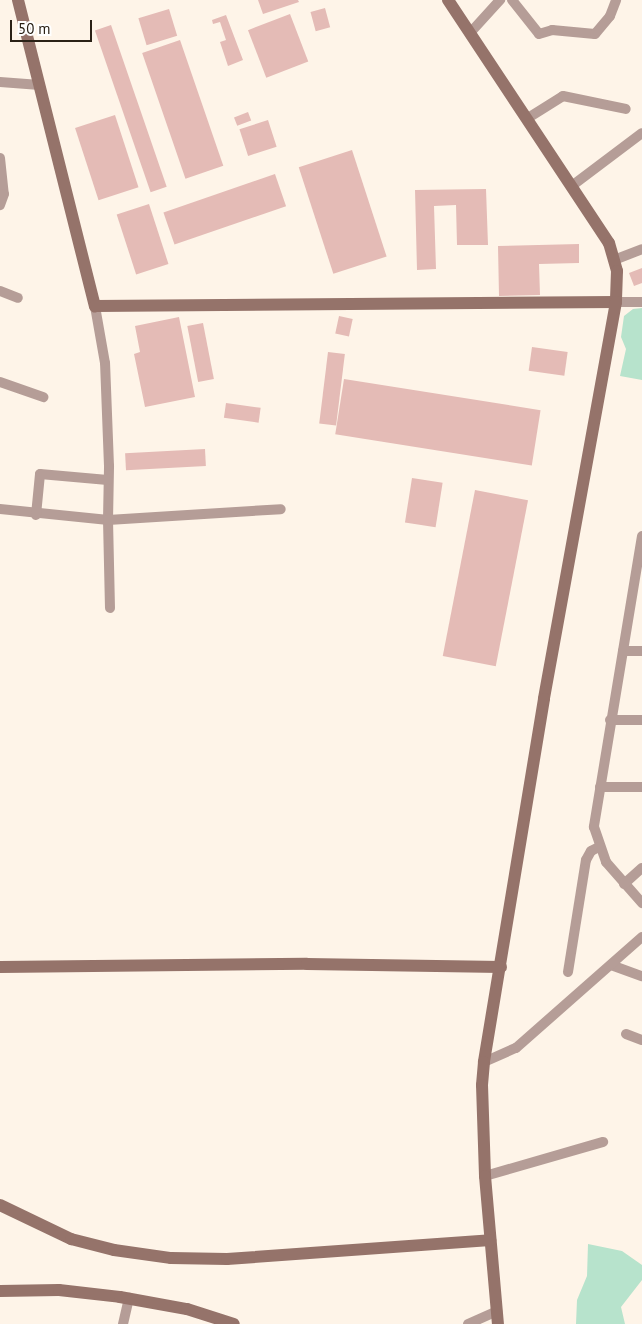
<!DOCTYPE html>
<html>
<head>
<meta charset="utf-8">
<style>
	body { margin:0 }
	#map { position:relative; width:642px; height:1324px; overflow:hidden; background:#fef4e8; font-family:"PT Sans",sans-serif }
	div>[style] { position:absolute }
	.green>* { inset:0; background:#b7e3cc }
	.building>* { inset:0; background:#e4bbb6; transform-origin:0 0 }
	.street>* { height:10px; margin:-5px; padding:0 5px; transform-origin:5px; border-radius:5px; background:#b59d97 }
	.secondary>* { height:12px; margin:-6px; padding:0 6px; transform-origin:6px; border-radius:6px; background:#95736a }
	span { translate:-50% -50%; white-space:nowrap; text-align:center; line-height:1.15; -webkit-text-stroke:4px #fff; paint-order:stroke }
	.scale { position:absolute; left:10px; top:20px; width:82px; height:22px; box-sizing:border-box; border:2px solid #2a2116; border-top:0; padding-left:6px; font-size:15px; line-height:18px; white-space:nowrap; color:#2a2116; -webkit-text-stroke:4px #fff; paint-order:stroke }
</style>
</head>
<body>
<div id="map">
	<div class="green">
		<div style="clip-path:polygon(642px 308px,642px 380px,620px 376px,626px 349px,621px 337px,624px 316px,633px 309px)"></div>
		<div style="clip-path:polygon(588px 1244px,622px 1251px,642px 1265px,642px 1280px,621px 1307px,625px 1324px,576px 1324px,577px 1300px,587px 1276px)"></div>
	</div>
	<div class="building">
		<div style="clip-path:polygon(258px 0,298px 0,299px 2px,263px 14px)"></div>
		<div style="left:325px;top:8px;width:20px;height:15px;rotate:75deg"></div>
		<div style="left:169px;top:9px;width:28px;height:32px;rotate:73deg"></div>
		<div style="left:290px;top:14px;width:51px;height:45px;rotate:69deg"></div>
		<div style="clip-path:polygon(226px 15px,243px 60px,228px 66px,220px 42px,226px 40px,220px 22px,213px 24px,212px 20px)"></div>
		<div style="left:111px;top:25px;width:171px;height:17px;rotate:71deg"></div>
		<div style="left:180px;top:40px;width:133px;height:40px;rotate:71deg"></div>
		<div style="left:248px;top:112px;width:9px;height:15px;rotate:69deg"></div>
		<div style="left:115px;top:115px;width:76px;height:42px;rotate:72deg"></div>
		<div style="left:268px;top:120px;width:28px;height:30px;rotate:72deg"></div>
		<div style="left:352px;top:150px;width:112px;height:56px;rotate:72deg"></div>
		<div style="left:275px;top:174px;width:34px;height:118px;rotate:71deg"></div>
		<div style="clip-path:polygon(486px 189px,488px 245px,457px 245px,456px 205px,434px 206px,436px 269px,417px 270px,415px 190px)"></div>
		<div style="left:149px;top:204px;width:63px;height:34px;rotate:72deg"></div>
		<div style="clip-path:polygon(579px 244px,579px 263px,539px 264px,540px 295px,499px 296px,498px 246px)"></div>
		<div style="clip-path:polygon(642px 268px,642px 283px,634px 286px,629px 273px)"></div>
		<div style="left:339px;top:316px;width:14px;height:18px;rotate:12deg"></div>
		<div style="clip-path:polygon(179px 317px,195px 397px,145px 407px,134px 354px,140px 352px,135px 326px)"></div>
		<div style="left:203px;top:323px;width:57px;height:16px;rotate:79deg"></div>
		<div style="left:532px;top:347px;width:36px;height:24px;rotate:8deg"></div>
		<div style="left:328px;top:352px;width:17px;height:72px;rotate:7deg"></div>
		<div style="left:344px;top:379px;width:199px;height:56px;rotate:9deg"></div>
		<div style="left:226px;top:403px;width:35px;height:15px;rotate:8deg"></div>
		<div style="left:205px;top:449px;width:17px;height:80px;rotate:87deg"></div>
		<div style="left:412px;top:478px;width:31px;height:45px;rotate:9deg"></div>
		<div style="left:475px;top:490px;width:54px;height:169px;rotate:11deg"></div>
	</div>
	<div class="street">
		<div style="left:512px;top:0;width:43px;rotate:51.5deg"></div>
		<div style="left:539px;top:34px;width:14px;rotate:-17deg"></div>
		<div style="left:552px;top:30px;width:43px;rotate:5.3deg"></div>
		<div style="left:595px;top:34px;width:23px;rotate:-50deg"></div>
		<div style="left:610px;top:16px;width:17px;rotate:-69deg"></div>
		<div style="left:470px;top:33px;width:45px;rotate:-47.7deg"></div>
		<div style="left:0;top:82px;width:40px;rotate:4.3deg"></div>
		<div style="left:528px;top:118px;width:41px;rotate:-32.2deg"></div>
		<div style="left:563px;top:96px;width:64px;rotate:11.7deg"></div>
		<div style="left:0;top:158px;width:36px;rotate:84deg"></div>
		<div style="left:4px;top:194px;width:12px;rotate:110deg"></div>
		<div style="left:573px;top:185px;width:86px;rotate:-37deg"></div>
		<div style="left:614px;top:260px;width:30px;rotate:-21deg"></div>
		<div style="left:0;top:291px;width:19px;rotate:21deg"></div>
		<div style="left:616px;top:302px;width:26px"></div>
		<div style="left:0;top:382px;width:46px;rotate:19.2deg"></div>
		<div style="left:0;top:509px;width:109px;rotate:5.8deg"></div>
		<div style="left:108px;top:520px;width:54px;rotate:-88.9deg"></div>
		<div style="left:109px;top:466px;width:103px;rotate:-92.2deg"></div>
		<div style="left:105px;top:363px;width:58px;rotate:-100deg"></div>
		<div style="left:36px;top:515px;width:41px;rotate:-84.4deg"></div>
		<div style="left:40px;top:474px;width:68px;rotate:5deg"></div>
		<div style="left:642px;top:536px;width:295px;rotate:99.4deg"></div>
		<div style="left:594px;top:827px;width:37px;rotate:71deg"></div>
		<div style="left:606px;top:862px;width:55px;rotate:48.7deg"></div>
		<div style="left:110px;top:608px;width:88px;rotate:-91.3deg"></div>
		<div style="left:108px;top:520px;width:173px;rotate:-3.6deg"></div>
		<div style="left:623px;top:651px;width:19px"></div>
		<div style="left:610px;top:720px;width:32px"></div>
		<div style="left:600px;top:787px;width:42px"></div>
		<div style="left:624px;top:884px;width:24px;rotate:-42deg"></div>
		<div style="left:611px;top:965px;width:33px;rotate:20deg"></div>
		<div style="left:568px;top:972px;width:113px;rotate:-80.9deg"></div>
		<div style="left:586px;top:860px;width:10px;rotate:-61deg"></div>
		<div style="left:591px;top:851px;width:9px;rotate:-27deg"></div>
		<div style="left:626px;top:1034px;width:17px;rotate:21deg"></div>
		<div style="left:484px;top:1062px;width:35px;rotate:-24deg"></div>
		<div style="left:516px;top:1048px;width:168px;rotate:-41.4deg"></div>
		<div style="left:485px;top:1176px;width:123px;rotate:-16.1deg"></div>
		<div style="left:123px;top:1324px;width:27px;rotate:-77deg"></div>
		<div style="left:468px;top:1324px;width:32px;rotate:-24deg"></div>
	</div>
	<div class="secondary">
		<div style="left:18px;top:0;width:316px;rotate:75.9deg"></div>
		<div style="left:95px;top:306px;width:521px;rotate:-0.44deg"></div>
		<div style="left:448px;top:0;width:291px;rotate:56.5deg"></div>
		<div style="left:609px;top:243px;width:29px;rotate:74deg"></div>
		<div style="left:617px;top:271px;width:31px;rotate:92deg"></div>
		<div style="left:616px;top:302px;width:403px;rotate:100.3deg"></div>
		<div style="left:544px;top:699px;width:368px;rotate:99.4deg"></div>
		<div style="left:484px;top:1062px;width:23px;rotate:95deg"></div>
		<div style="left:482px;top:1085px;width:91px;rotate:88.1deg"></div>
		<div style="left:485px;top:1176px;width:149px;rotate:85deg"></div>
		<div style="left:0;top:967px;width:307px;rotate:-0.6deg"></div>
		<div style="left:307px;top:964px;width:194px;rotate:0.9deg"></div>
		<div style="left:0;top:1205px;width:79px;rotate:25.6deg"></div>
		<div style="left:71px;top:1239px;width:44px;rotate:14.3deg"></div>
		<div style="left:114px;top:1250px;width:58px;rotate:8deg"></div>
		<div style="left:171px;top:1258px;width:56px;rotate:1deg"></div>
		<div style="left:227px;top:1259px;width:264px;rotate:-4.1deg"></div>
		<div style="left:0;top:1291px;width:59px;rotate:-1deg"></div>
		<div style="left:59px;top:1290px;width:61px;rotate:6.5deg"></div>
		<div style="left:120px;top:1297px;width:68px;rotate:10.2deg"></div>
		<div style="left:187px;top:1309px;width:49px;rotate:17.7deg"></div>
	</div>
	<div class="scale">50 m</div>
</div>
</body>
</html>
